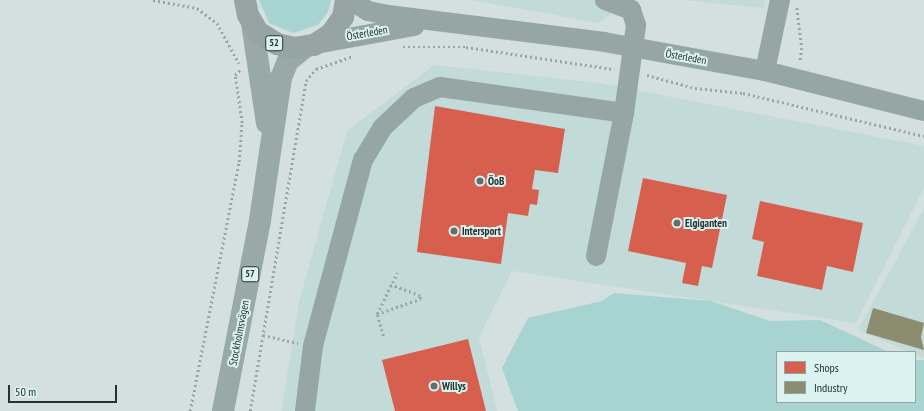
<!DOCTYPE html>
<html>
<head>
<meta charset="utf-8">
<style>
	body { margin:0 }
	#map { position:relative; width:924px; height:411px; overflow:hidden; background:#d3e0df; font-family:"PT Sans Narrow",sans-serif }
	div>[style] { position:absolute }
	.built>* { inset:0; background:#c2dbd8 }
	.green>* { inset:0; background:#a7d4d0 }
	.shops>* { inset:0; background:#d6604d }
	.industry>* { inset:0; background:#8c8c6e }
	.path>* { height:2.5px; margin-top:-1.25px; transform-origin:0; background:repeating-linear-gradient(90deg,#98a5a4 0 2px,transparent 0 5px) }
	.minor>* { height:20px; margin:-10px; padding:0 10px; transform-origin:10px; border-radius:10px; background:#96a6a4 }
	.major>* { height:22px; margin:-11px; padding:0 11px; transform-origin:11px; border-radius:11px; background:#99a9a8 }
	.highway>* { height:22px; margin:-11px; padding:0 11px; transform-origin:11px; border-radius:11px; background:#97a4a4 }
	.dots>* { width:11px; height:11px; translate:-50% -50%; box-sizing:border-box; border:2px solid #daf3f0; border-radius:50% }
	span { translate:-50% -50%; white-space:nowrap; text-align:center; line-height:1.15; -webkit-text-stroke:4px #daf3f0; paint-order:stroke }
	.shield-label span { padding:1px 3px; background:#daf3f0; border:1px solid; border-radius:3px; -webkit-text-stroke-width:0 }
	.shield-label { font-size:10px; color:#27312f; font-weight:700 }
	.street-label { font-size:11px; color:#27312f }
	.poi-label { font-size:11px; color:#27312f; font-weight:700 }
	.left { translate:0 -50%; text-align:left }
	.legend { position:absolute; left:776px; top:351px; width:140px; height:52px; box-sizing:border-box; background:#daf3f0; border:1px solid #92a5a3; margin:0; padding:5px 7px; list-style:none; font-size:12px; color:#27312f }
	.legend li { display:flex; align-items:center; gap:8px; height:20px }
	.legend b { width:20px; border:1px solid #92a5a3 }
	.scale { position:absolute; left:8px; top:385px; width:109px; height:18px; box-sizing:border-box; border:2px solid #27312f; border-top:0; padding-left:5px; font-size:12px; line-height:14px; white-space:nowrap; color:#27312f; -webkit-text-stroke:3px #daf3f0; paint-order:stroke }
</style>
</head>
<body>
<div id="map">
	<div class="built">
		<div style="clip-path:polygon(472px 0,633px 0,598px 23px)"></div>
		<div style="clip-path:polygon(681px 0,765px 0,764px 8px)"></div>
		<div style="clip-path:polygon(434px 65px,599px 83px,924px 146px,924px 188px,856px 323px,512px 271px,479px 337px,497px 411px,281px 411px,299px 302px,347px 131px)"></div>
		<div style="clip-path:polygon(924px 208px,924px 358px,858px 330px)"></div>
	</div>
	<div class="green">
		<div style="clip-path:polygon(259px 0,331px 0,328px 12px,318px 25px,293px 33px,269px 23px)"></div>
		<div style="clip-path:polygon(614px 293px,711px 301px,770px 321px,820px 320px,889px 352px,777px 352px,777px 402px,915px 402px,915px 360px,924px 360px,924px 411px,518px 411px,502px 368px,528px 318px,602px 301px)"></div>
	</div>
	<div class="shops">
		<div style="clip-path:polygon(435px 106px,565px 129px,558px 173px,535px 170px,532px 189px,539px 190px,537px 205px,530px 204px,528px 216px,508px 213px,501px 264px,417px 252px)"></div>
		<div style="clip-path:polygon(643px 178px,727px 195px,712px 268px,702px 266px,698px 286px,682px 283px,686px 263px,628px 251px)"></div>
		<div style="clip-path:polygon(760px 201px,863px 223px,853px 272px,827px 266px,822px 290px,757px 276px,764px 242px,752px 239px)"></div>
		<div style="clip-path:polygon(468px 339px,486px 411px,395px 411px,382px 360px)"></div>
	</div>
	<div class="industry">
		<div style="clip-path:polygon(873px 308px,924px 323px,921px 337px,924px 350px,866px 333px)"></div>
	</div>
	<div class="path">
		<div style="left:153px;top:0;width:45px;rotate:10.3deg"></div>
		<div style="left:197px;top:8px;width:25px;rotate:37deg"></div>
		<div style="left:217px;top:23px;width:46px;rotate:61.2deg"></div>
		<div style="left:797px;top:8px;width:40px;rotate:82.9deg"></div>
		<div style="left:802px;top:48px;width:15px;rotate:98deg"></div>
		<div style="left:403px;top:47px;width:63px"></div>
		<div style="left:466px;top:47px;width:150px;rotate:8.5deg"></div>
		<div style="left:647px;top:75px;width:50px;rotate:15.2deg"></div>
		<div style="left:695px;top:88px;width:48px;rotate:5.9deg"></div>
		<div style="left:743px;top:93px;width:186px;rotate:13.4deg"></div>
		<div style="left:377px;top:314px;width:46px;rotate:-19.2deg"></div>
		<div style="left:420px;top:299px;width:3px;rotate:-90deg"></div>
		<div style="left:420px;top:296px;width:31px;rotate:-159deg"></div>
		<div style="left:263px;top:335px;width:36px;rotate:13deg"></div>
		<div style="left:383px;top:336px;width:23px;rotate:-105deg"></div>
		<div style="left:377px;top:314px;width:46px;rotate:-64deg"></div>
		<div style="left:190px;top:411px;width:254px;rotate:-78.9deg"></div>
		<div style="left:239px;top:162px;width:39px;rotate:-86deg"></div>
		<div style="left:242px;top:123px;width:49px;rotate:-98.3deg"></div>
		<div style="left:235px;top:75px;width:7px;rotate:-45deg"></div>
		<div style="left:250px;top:411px;width:335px;rotate:-80.4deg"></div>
		<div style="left:306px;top:81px;width:16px;rotate:-50deg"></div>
		<div style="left:316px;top:69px;width:39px;rotate:-19deg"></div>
	</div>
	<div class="minor">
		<div style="left:351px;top:0;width:20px;rotate:33deg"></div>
		<div style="left:368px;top:11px;width:20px;rotate:11deg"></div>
		<div style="left:388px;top:15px;width:218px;rotate:7.1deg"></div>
		<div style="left:604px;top:42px;width:164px;rotate:10.2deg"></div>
		<div style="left:765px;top:71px;width:164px;rotate:14.1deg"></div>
		<div style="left:316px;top:44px;width:100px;rotate:-10.4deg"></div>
		<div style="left:765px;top:71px;width:73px;rotate:-78.1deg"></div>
		<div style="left:596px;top:256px;width:146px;rotate:-78.9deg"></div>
		<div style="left:305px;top:411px;width:65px;rotate:-83deg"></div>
		<div style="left:313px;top:346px;width:193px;rotate:-75deg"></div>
		<div style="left:363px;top:160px;width:37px;rotate:-59deg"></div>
		<div style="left:382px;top:128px;width:44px;rotate:-43.2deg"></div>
		<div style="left:414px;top:98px;width:28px;rotate:-23deg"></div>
		<div style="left:440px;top:87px;width:186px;rotate:8deg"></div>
		<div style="left:624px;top:113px;width:89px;rotate:-82.2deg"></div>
		<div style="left:636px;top:25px;width:16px;rotate:-108deg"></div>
		<div style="left:631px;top:10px;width:28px;rotate:-159deg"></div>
	</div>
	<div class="major">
		<div style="left:252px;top:23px;width:101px;rotate:81.5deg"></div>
		<div style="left:223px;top:411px;width:195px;rotate:-79deg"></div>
		<div style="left:260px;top:220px;width:144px;rotate:-81.6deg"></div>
		<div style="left:281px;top:78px;width:18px;rotate:-68deg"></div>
		<div style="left:288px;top:61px;width:21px;rotate:-39deg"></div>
	</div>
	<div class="highway">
		<div style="left:245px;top:0;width:15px;rotate:79deg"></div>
		<div style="left:248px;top:15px;width:20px;rotate:60deg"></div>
		<div style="left:258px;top:32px;width:22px;rotate:32deg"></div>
		<div style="left:277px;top:44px;width:17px;rotate:13deg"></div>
		<div style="left:294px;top:48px;width:20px;rotate:-9deg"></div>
		<div style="left:314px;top:45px;width:20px;rotate:-33deg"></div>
		<div style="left:331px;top:34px;width:21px;rotate:-55deg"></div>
		<div style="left:343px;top:17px;width:17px;rotate:-80deg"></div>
	</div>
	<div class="dots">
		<div style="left:480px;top:181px;background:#636e6d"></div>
		<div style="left:677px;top:223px;background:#636e6d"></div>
		<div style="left:454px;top:231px;background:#636e6d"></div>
		<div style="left:434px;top:386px;background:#636e6d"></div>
	</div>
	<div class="shield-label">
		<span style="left:274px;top:43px">52</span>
		<span style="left:250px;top:274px">57</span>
	</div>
	<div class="street-label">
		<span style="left:367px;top:33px;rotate:-10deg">Österleden</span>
		<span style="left:686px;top:57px;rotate:10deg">Österleden</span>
		<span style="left:239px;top:333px;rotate:-79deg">Stockholmsvägen</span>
	</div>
	<div class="poi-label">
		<span class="left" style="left:488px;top:181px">ÖoB</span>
		<span class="left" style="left:685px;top:223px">Elgiganten</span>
		<span class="left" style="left:462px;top:231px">Intersport</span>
		<span class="left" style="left:442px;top:386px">Willys</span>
	</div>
	<ul class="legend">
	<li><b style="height:11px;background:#d6604d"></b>Shops</li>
	<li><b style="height:11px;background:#8c8c6e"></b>Industry</li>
	</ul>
	<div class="scale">50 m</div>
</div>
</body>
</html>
